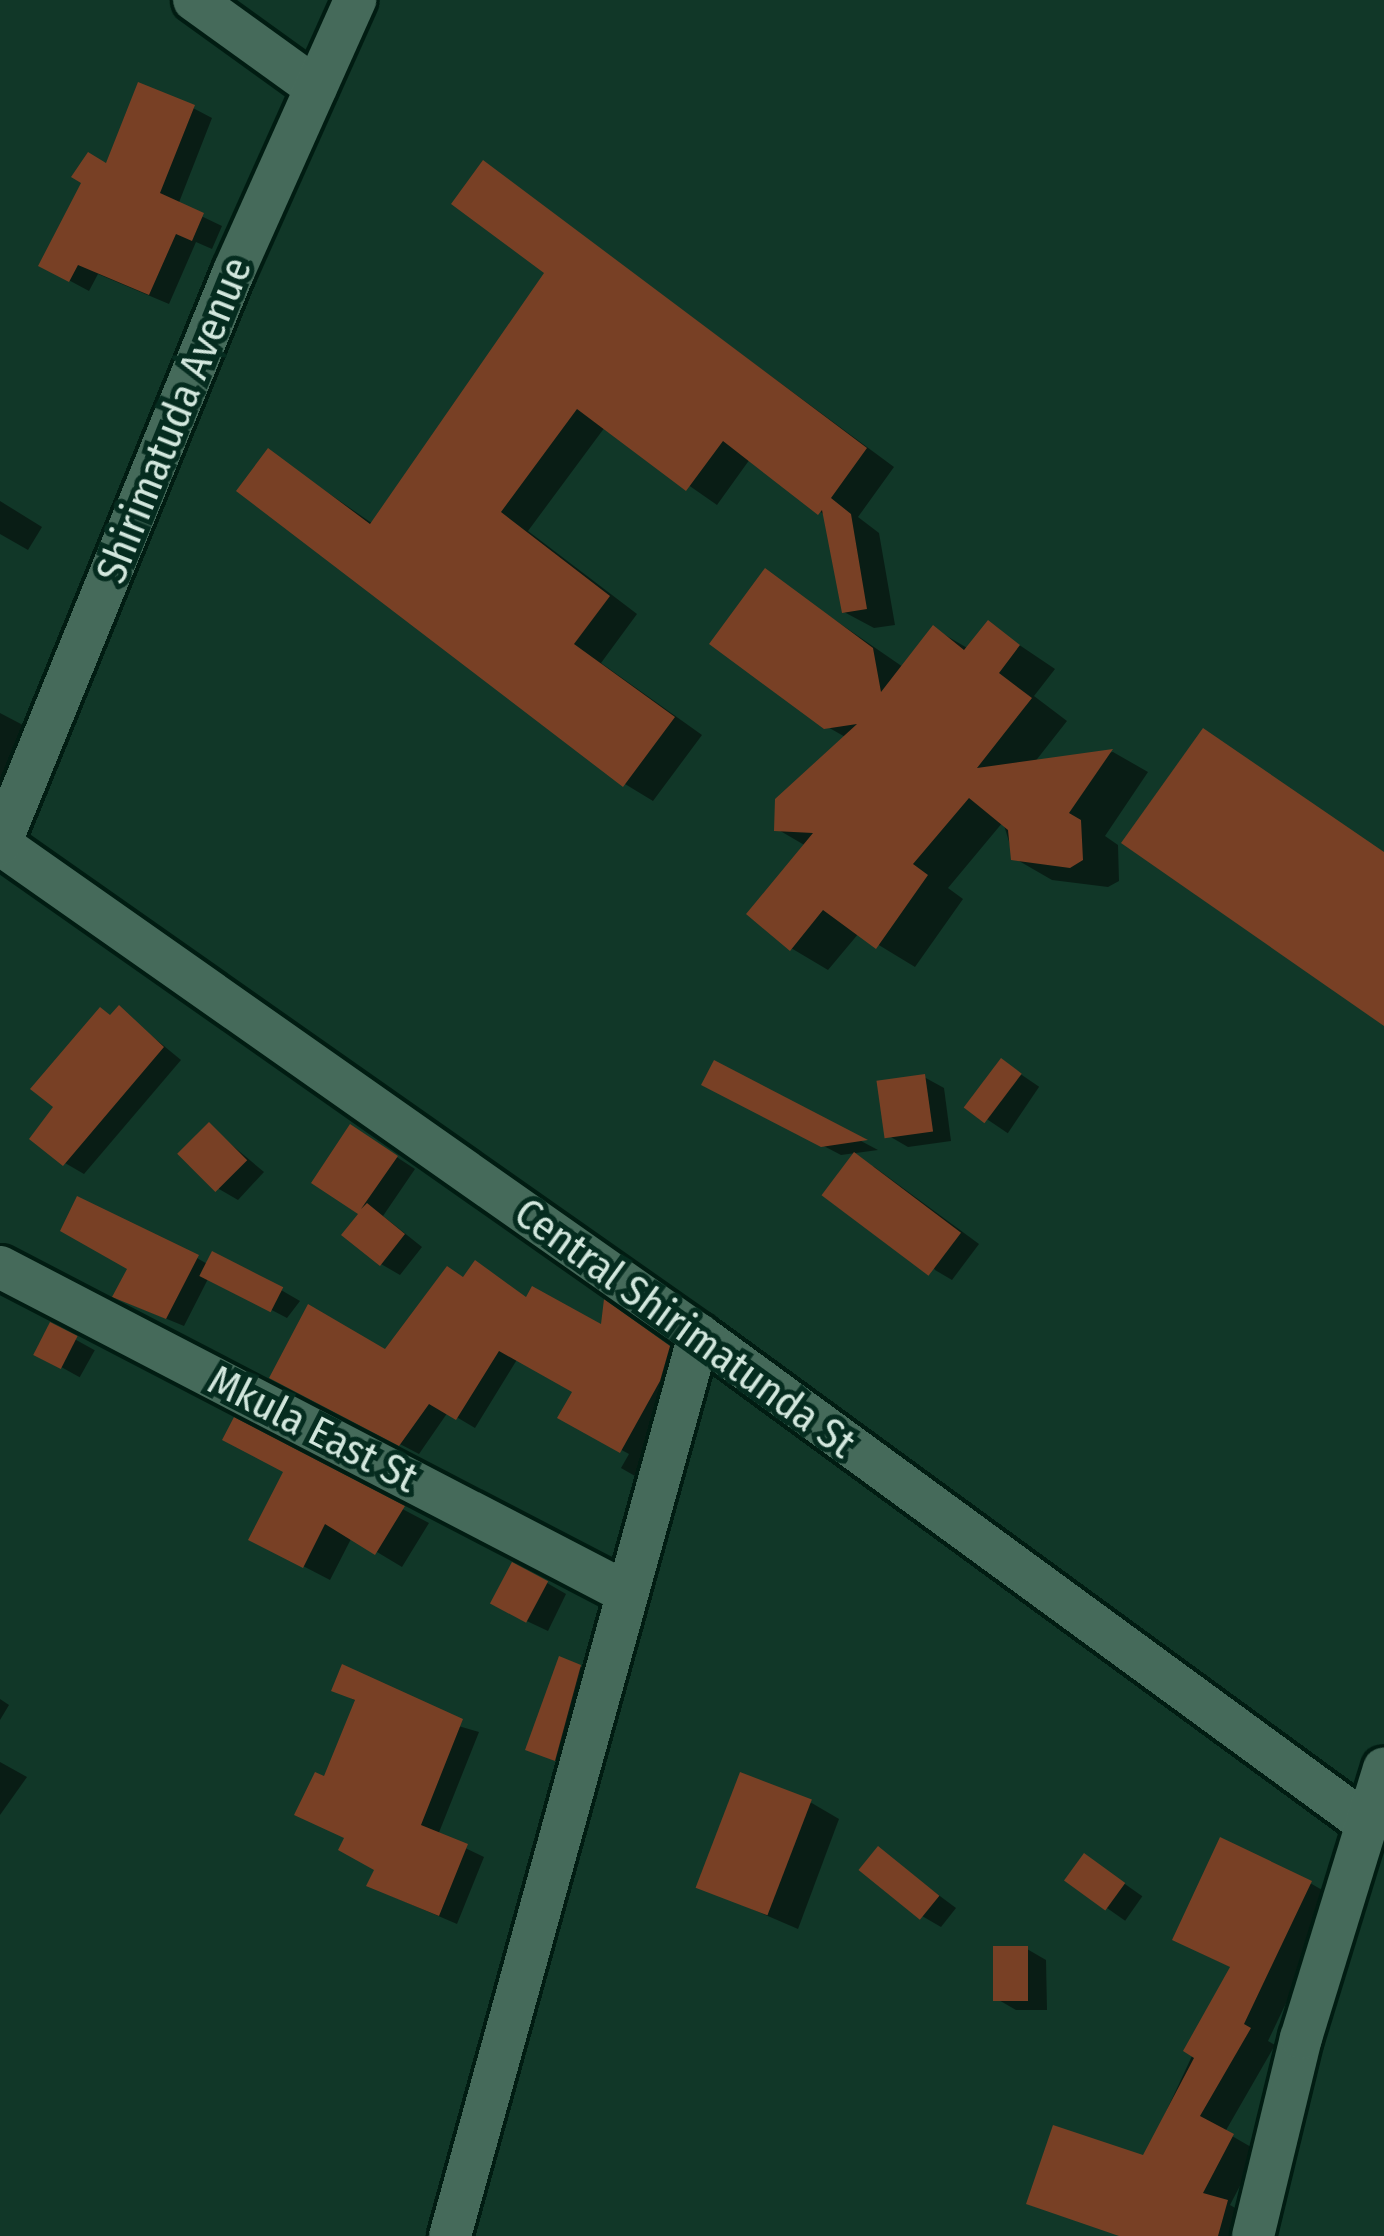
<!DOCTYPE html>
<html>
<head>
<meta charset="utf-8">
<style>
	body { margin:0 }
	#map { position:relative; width:1384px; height:2236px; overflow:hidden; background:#113728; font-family:"Fira Sans Condensed",sans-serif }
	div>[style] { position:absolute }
	.shadow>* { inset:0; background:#0007; transform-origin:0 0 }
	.building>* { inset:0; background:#784025; transform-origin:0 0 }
	.roads { filter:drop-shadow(3px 0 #011c12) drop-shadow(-3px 0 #011c12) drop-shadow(0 3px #011c12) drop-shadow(0 -3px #011c12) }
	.street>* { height:42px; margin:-21px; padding:0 21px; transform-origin:21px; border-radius:21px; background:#456a5a }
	span { translate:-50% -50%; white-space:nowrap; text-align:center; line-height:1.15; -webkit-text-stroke:10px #052c1f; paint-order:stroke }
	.street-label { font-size:42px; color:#d2e7dd }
</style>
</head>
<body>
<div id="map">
	<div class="shadow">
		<div style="clip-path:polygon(193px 108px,212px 118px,178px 205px,222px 226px,212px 249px,196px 242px,169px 304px,98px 274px,89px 291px,61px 276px)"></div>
		<div style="clip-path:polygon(484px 164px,894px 467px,858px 517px,879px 533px,895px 625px,874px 628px,844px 612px,826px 516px,750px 459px,717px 505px,605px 427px,528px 531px,637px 614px,601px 663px,702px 735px,653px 801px,625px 784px,269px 452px,373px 524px,548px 272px)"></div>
		<div style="clip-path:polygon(0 501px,42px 527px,28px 550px,0 534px)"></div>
		<div style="clip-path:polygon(765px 572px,903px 667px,933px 628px,969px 649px,988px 624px,1055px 669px,1034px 696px,1067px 721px,1034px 763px,1113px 752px,1148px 772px,1105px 836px,1118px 845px,1119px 881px,1108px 887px,1052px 880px,1014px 858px,1003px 822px,948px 888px,963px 899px,915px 967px,859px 933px,828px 970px,791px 948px,806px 846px,777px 829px,847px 738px,826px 726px)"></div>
		<div style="clip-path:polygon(0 713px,40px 734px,7px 781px,0 778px)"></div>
		<div style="clip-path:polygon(119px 1009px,181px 1060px,84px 1174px,65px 1163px)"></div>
		<div style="left:1001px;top:1061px;width:46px;height:56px;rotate:34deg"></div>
		<div style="clip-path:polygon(715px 1064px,878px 1150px,841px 1155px,722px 1093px)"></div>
		<div style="clip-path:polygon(924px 1077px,944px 1088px,951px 1141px,908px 1147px,889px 1136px)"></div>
		<div style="clip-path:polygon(209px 1126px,264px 1172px,238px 1200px,219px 1189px)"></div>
		<div style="clip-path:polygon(369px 1139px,415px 1169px,383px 1216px,422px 1247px,400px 1275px,381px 1264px,362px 1214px,315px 1182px)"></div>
		<div style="clip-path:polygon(873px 1166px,979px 1244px,952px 1280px,935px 1270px)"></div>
		<div style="clip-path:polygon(214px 1256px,281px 1290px,300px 1301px,287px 1318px,209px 1277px,184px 1326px,133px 1305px,197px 1258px,209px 1265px)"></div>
		<div style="clip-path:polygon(465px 1280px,604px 1329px,623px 1314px,687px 1359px,644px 1452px,642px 1480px,621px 1468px,629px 1454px,561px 1417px,575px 1391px,518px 1358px,475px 1428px,448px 1412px,419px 1454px,291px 1387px,386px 1353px)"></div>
		<div style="left:51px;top:1326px;width:50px;height:31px;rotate:29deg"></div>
		<div style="clip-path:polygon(235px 1421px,429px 1523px,402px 1567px,352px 1537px,330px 1580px,278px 1553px,286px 1472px)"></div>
		<div style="clip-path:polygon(547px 1583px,566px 1594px,548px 1631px,514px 1615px)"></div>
		<div style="clip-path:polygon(580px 1667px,599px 1678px,574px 1769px,529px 1749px)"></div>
		<div style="clip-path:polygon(335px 1690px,479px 1732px,438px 1835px,484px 1857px,457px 1924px,387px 1894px,378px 1869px,347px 1839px,326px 1781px,358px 1702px)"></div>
		<div style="clip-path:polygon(0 1699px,9px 1705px,0 1720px)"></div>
		<div style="clip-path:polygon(0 1762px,27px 1777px,0 1815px)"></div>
		<div style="clip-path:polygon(810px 1802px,839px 1819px,798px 1929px,701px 1887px)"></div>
		<div style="clip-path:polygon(878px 1850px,956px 1908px,941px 1927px,922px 1916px)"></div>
		<div style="left:1085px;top:1856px;width:70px;height:30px;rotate:35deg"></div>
		<div style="clip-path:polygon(1310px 1883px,1336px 1898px,1268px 2041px,1275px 2045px,1225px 2132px,1258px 2151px,1230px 2205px,1253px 2218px,1248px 2236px,1142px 2236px,1144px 2159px,1233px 1968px,1201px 1953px)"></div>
		<div style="clip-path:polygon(1027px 1949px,1046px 1960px,1047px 2010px,1016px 2010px,997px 1999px)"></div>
	</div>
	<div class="building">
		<div style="clip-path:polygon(138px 82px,195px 105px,160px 193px,204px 213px,192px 241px,176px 234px,149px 295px,78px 265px,69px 282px,38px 266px,81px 183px,71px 177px,88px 152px,106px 163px)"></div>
		<div style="clip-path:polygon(483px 160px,867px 448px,831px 498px,851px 514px,867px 609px,842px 613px,822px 510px,818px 515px,723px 441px,686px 491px,577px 409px,501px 512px,610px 596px,574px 644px,675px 717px,623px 787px,236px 491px,268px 448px,370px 524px,544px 273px,451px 204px)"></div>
		<div style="clip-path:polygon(765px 568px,873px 648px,881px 692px,933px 625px,964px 650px,988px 620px,1020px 645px,999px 673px,1032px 698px,977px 768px,1113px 749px,1069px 813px,1081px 820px,1083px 860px,1070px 868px,1011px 860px,1008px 830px,969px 798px,913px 864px,928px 875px,876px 949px,823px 910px,790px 951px,746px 914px,813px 833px,774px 831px,775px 799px,857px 724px,824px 729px,709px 644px)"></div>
		<div style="clip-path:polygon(1203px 728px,1384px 852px,1384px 1026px,1121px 843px)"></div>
		<div style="clip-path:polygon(119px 1005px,164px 1047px,63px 1166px,29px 1139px,53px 1107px,30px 1089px,100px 1007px,110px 1015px)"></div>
		<div style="left:1001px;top:1058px;width:26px;height:62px;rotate:37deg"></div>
		<div style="clip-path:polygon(714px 1060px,868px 1140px,821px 1147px,701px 1085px)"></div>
		<div style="left:925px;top:1074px;width:58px;height:49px;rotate:82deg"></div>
		<div style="left:209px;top:1122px;width:54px;height:45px;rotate:45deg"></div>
		<div style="clip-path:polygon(350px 1124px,398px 1156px,361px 1209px,367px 1203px,405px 1234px,380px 1266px,341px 1235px,358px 1214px,311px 1183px)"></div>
		<div style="left:854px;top:1152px;width:134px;height:54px;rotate:37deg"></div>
		<div style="clip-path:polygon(77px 1196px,199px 1255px,166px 1319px,112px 1297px,127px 1269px,60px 1231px)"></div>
		<div style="left:212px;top:1251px;width:80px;height:28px;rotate:27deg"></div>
		<div style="clip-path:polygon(475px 1260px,526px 1297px,532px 1286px,601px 1324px,604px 1299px,670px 1346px,660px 1381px,620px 1453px,557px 1418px,572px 1392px,499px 1351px,456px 1420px,429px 1404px,399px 1446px,269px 1378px,308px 1304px,385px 1349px,447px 1266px,463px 1277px)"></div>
		<div style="left:50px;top:1322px;width:31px;height:37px;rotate:27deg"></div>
		<div style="clip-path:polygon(234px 1417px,405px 1506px,375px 1555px,325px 1524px,303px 1568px,248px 1540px,283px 1472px,222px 1440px)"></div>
		<div style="left:512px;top:1562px;width:41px;height:47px;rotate:28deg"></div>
		<div style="clip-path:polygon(559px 1656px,581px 1665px,555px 1761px,525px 1750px)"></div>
		<div style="clip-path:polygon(342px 1664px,463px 1719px,421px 1825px,468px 1844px,439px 1916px,366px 1886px,374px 1870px,338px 1850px,344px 1838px,294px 1815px,315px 1772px,324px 1776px,355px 1700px,331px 1691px)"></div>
		<div style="left:740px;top:1772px;width:77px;height:124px;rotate:21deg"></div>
		<div style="clip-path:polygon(1220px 1837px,1312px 1881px,1244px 2024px,1251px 2028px,1200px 2116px,1234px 2134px,1203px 2193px,1228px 2200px,1218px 2236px,1119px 2236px,1026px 2204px,1053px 2125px,1143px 2155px,1194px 2058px,1183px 2051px,1230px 1967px,1172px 1940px)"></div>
		<div style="left:878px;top:1846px;width:79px;height:31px;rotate:39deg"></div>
		<div style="left:1084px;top:1853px;width:51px;height:34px;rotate:36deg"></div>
		<div style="left:993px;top:1946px;width:35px;height:55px"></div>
	</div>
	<div class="roads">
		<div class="street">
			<div style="left:194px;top:0;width:150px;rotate:35.8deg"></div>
			<div style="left:0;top:844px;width:854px;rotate:35.09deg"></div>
			<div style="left:699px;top:1335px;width:823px;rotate:36.2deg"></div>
			<div style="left:0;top:844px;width:619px;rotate:-67.79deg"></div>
			<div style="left:234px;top:271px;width:297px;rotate:-65.9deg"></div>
			<div style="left:0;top:1267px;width:704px;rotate:27.47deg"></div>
			<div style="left:450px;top:2236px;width:935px;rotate:-74.55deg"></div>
			<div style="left:1253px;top:2236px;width:204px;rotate:-76.4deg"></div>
			<div style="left:1301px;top:2038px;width:282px;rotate:-72.9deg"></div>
		</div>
	</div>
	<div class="street-label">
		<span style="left:174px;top:420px;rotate:-68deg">Shirimatuda Avenue</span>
		<span style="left:685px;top:1328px;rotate:36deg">Central Shirimatunda St</span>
		<span style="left:313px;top:1429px;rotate:27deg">Mkula East St</span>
	</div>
</div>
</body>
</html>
